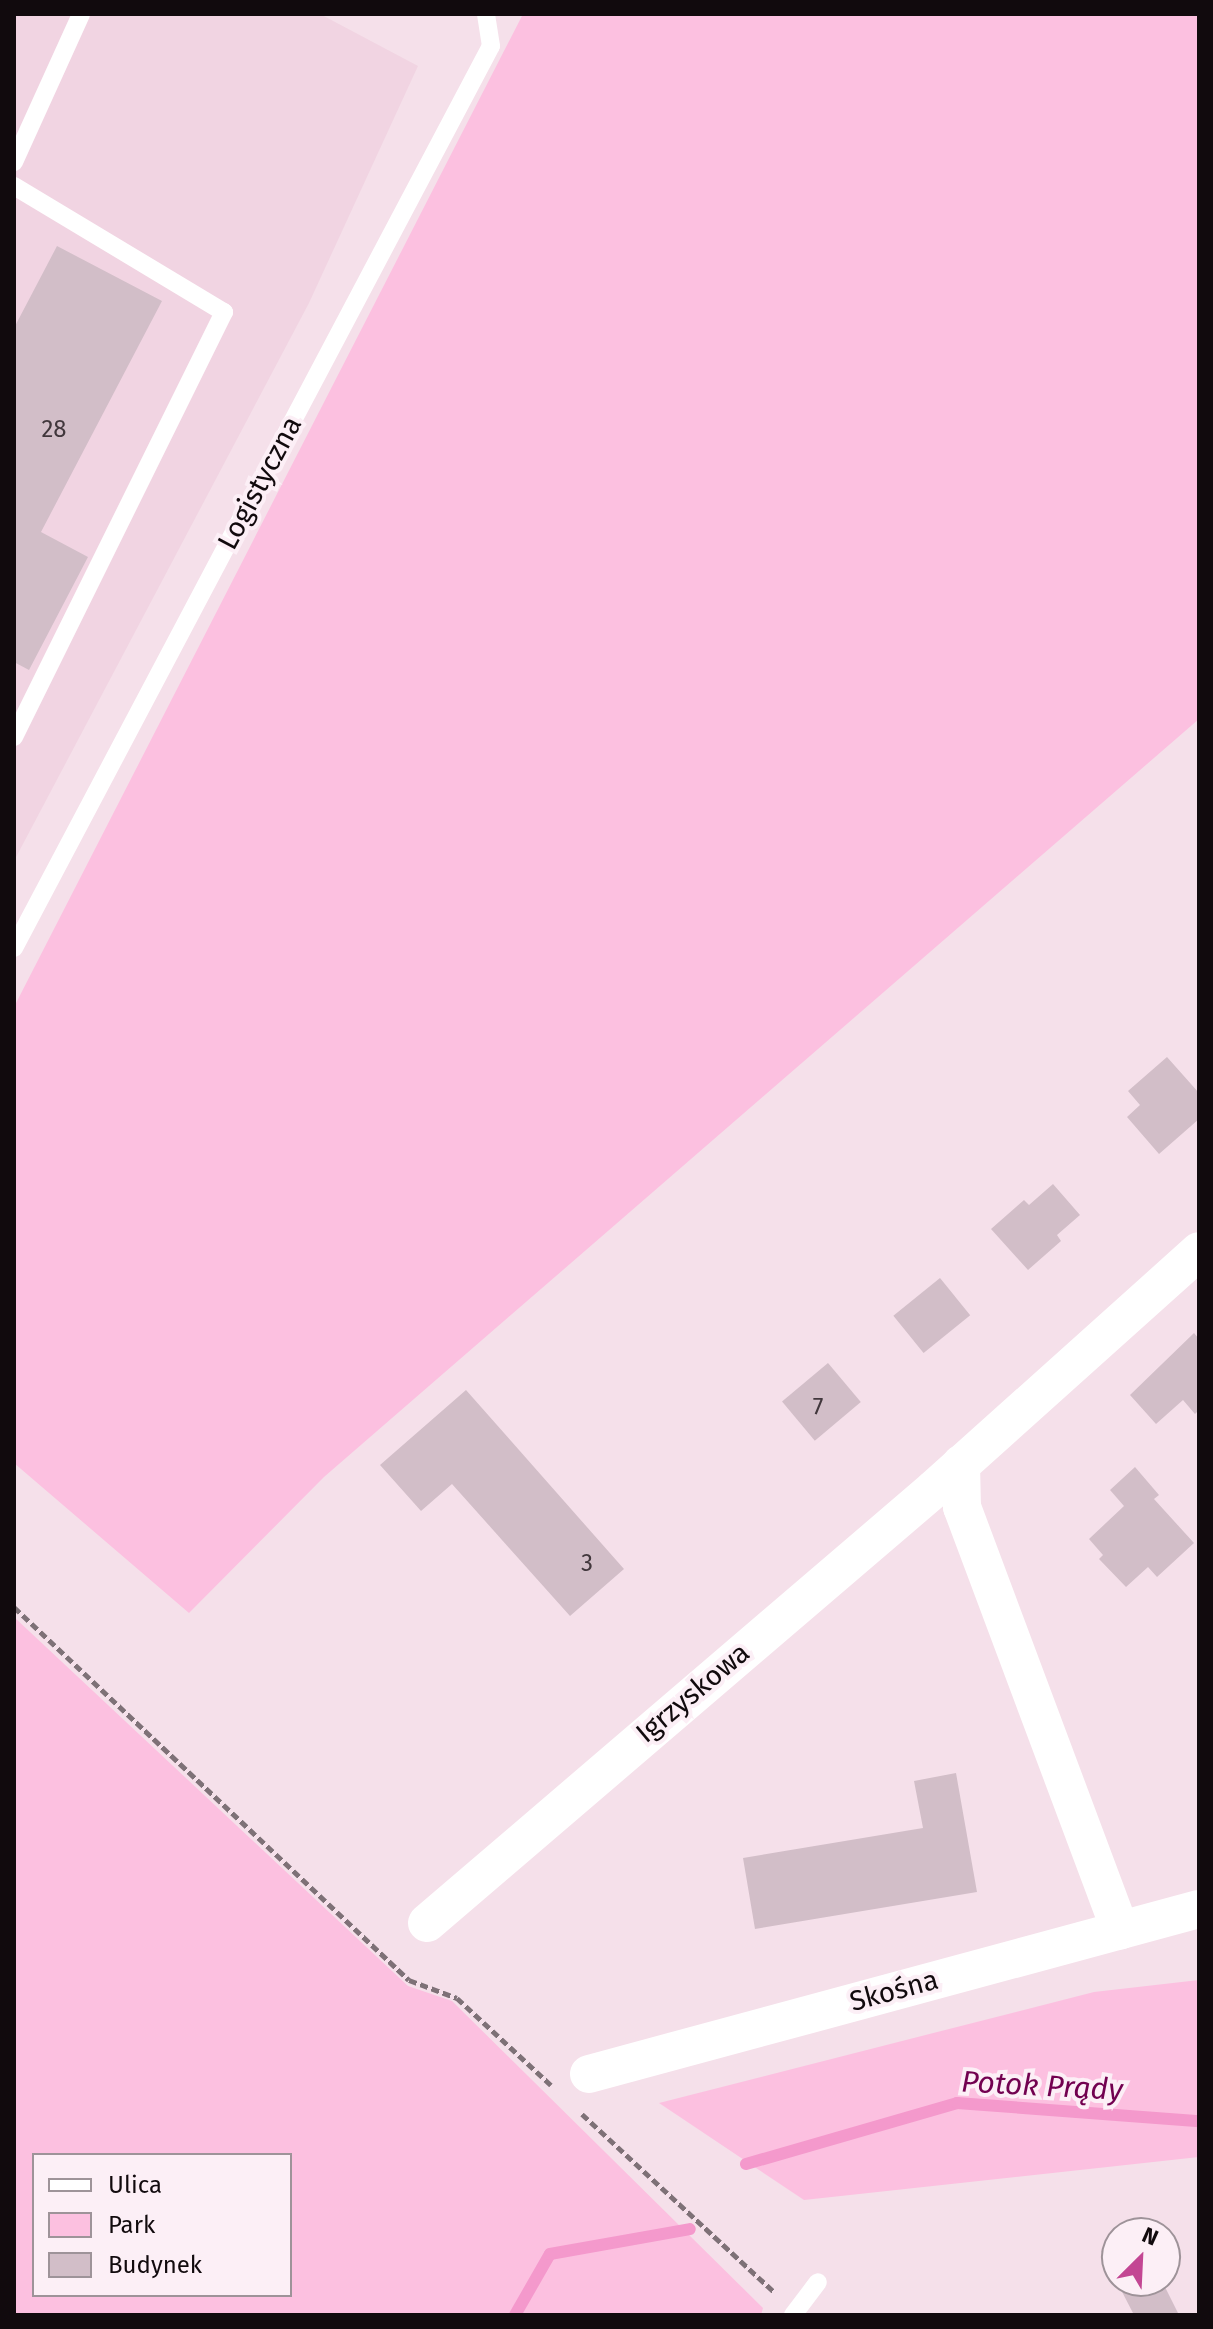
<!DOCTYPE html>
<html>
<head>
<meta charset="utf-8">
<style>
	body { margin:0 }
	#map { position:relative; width:1213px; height:2329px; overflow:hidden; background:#f5e0ea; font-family:"Fira Sans",sans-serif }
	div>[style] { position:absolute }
	.built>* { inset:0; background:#f1d4e2 }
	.green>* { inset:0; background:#fcc0e0 }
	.stream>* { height:12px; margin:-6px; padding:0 6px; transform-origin:6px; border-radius:6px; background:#f499cc }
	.building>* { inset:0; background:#d2bec8; transform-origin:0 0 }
	.path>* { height:5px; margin-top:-2.5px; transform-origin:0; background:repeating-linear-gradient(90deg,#7e7177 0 8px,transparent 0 12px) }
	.lane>* { height:18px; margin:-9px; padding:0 9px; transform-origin:9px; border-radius:9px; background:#fff }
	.street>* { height:38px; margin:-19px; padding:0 19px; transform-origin:19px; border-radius:19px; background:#fff }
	span { translate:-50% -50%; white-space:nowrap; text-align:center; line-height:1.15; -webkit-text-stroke:8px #fceff6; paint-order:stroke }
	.number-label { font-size:24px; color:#41373c }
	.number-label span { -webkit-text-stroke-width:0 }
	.street-label { font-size:28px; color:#110a0d }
	.water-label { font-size:30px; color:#720150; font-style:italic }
	.frame { position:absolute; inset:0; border:16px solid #110a0d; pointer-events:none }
	.legend { position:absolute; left:32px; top:2153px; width:260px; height:144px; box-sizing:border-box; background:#fceff6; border:2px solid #9e9399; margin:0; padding:10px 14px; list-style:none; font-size:24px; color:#110a0d }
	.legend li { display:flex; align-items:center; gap:16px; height:40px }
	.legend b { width:40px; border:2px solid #9e9399 }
	.north { position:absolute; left:1101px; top:2217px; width:80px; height:80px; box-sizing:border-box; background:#fceff6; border:2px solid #9e9399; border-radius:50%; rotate:24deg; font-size:22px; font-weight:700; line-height:32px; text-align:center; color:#110a0d }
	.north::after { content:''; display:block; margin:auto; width:28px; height:36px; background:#c34693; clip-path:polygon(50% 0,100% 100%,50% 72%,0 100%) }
</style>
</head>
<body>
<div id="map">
	<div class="built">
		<div style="clip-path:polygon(14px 14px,320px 14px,418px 66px,309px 303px,14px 861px)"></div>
	</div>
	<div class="green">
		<div style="clip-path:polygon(523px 14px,1199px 14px,1199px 719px,324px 1477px,189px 1613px,14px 1463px,14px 1007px)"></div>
		<div style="clip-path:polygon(evenodd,14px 1617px,408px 1986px,452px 2001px,763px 2308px,761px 2315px,14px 2315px,14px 1617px,34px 2155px,290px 2155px,290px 2295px,34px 2295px,34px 2155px)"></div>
		<div style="clip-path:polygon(1199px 1980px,1199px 2157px,804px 2200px,659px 2103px,1094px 1992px)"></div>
	</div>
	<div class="stream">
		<div style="left:746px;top:2164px;width:220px;rotate:-16.1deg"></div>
		<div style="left:957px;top:2103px;width:243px;rotate:4.3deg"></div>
		<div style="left:515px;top:2315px;width:70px;rotate:-60.2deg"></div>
		<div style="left:550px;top:2254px;width:142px;rotate:-10.1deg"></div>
	</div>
	<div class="building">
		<div style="clip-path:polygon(57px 246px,162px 301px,41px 532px,88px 557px,29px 670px,14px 662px,14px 328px)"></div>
		<div style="clip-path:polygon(1167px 1057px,1199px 1093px,1199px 1119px,1159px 1154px,1127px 1117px,1140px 1105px,1128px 1091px)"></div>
		<div style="clip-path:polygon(1053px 1184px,1080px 1215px,1057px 1235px,1061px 1241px,1028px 1270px,991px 1229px,1024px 1200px,1029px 1205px)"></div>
		<div style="left:940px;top:1278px;width:48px;height:60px;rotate:51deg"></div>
		<div style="clip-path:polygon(1194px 1333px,1199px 1339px,1199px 1410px,1195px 1414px,1183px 1400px,1156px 1424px,1130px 1395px)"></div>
		<div style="left:828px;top:1363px;width:51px;height:60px;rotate:50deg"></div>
		<div style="clip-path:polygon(466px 1390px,624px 1569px,570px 1616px,452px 1484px,421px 1511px,380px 1465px)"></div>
		<div style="clip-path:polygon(1135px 1467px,1159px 1495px,1154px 1499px,1194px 1543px,1157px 1577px,1148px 1567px,1126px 1587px,1099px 1559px,1103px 1555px,1089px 1539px,1124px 1506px,1110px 1490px)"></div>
		<div style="clip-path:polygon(956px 1773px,977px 1892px,755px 1929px,743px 1858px,923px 1828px,914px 1781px)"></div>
		<div style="clip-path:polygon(1117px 2242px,1117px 2281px,1162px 2281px,1178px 2313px,1134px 2315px,1101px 2251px)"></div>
	</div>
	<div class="path">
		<div style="left:14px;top:1607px;width:543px;rotate:43.36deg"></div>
		<div style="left:409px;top:1980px;width:51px;rotate:20.6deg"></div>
		<div style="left:457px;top:1998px;width:128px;rotate:42.8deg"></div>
		<div style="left:582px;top:2114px;width:262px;rotate:42.8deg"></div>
	</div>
	<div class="lane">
		<div style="left:14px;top:162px;width:162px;rotate:-65.6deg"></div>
		<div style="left:14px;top:186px;width:245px;rotate:31deg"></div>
		<div style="left:224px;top:312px;width:474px;rotate:116.3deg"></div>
		<div style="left:14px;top:948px;width:1020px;rotate:-62.13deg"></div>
		<div style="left:491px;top:46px;width:32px;rotate:-99deg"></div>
		<div style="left:793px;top:2315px;width:41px;rotate:-52.9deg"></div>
	</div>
	<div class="street">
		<div style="left:961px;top:1464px;width:43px;rotate:88.7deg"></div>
		<div style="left:962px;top:1507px;width:452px;rotate:69.5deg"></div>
		<div style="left:427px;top:1923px;width:667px;rotate:-40.56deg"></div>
		<div style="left:934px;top:1489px;width:356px;rotate:-41.9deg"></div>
		<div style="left:589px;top:2074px;width:632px;rotate:-15.14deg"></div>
	</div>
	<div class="number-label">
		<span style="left:54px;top:430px">28</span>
		<span style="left:818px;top:1408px">7</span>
		<span style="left:587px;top:1564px">3</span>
	</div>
	<div class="street-label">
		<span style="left:260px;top:483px;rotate:-62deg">Logistyczna</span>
		<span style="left:693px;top:1693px;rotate:-40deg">Igrzyskowa</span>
		<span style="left:894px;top:1991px;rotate:-15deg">Skośna</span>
	</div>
	<div class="water-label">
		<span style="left:1042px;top:2086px;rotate:3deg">Potok Prądy</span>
	</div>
	<div class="frame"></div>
	<ul class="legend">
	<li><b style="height:10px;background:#fff"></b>Ulica</li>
	<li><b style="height:22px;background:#fcc0e0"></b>Park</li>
	<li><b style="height:22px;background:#d2bec8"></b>Budynek</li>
	</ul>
	<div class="north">N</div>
</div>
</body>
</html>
